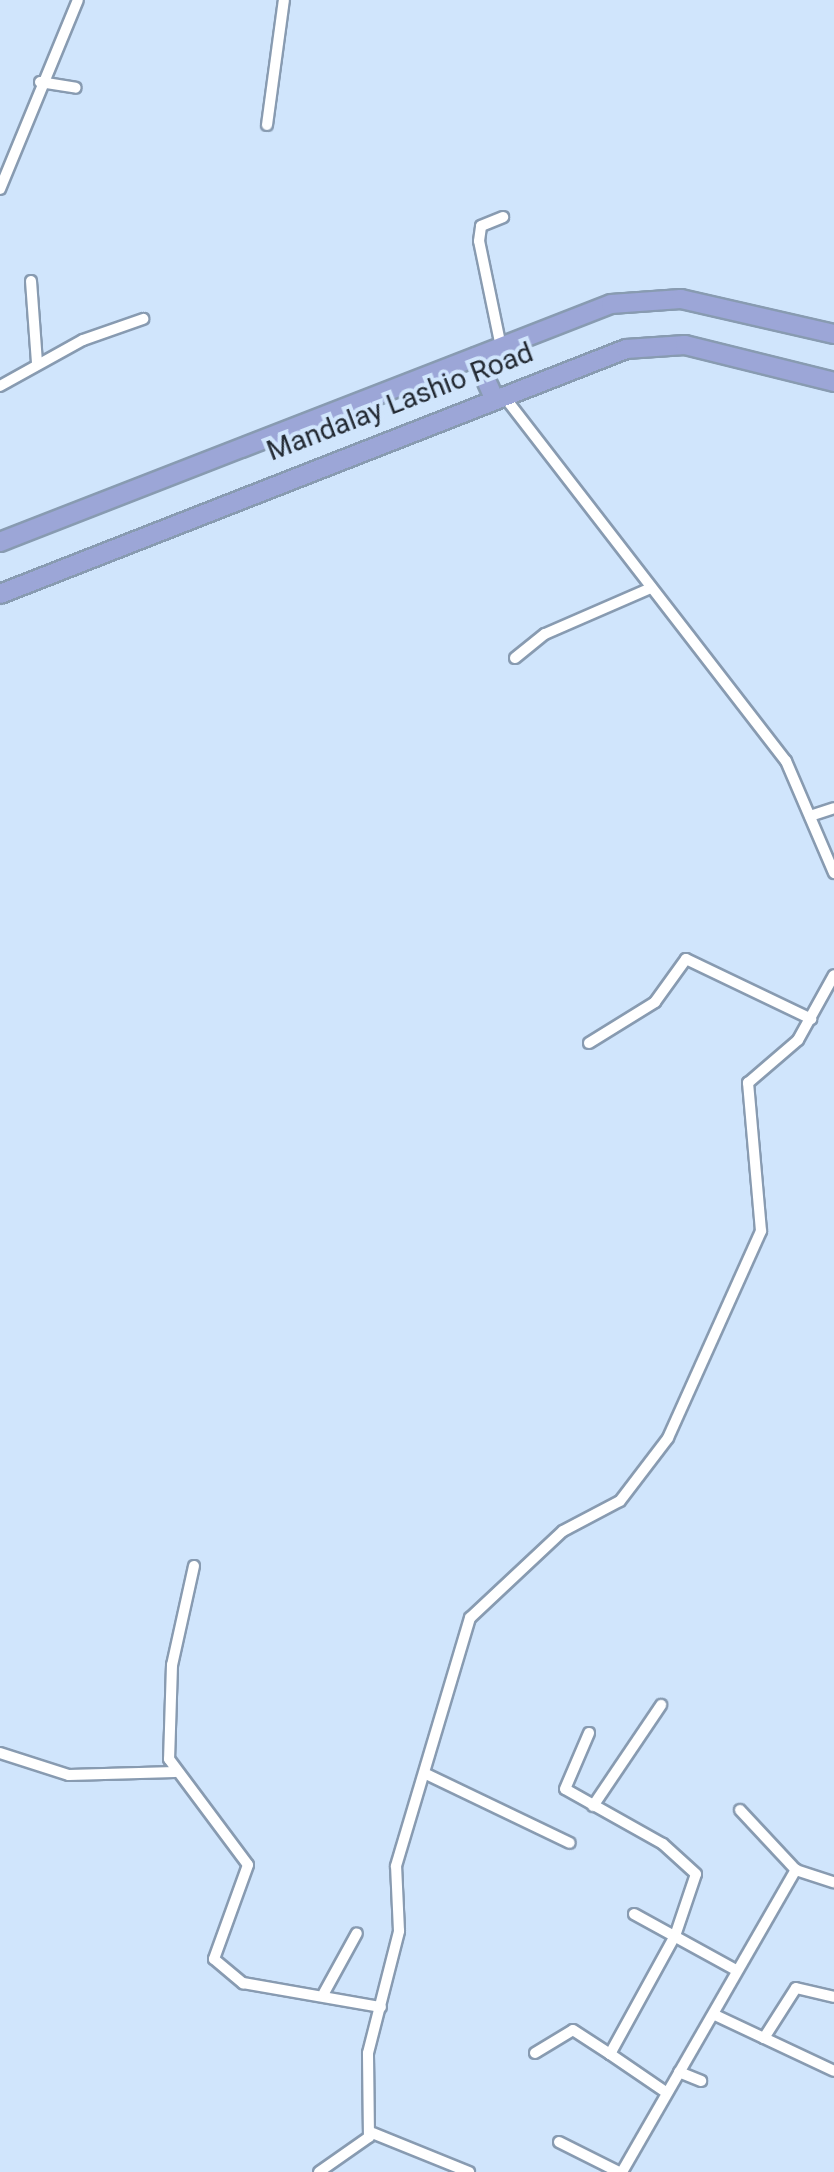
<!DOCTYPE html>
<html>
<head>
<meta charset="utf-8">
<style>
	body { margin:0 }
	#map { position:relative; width:834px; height:2172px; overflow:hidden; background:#d0e5fc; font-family:Roboto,sans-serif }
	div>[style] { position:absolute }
	.roads { filter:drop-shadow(2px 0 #889bb1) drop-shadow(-2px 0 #889bb1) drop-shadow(0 2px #889bb1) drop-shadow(0 -2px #889bb1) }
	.minor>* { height:10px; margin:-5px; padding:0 5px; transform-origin:5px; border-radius:5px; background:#fff }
	.trunk>* { height:18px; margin:-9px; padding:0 9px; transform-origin:9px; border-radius:9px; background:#9ca6d7 }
	span { translate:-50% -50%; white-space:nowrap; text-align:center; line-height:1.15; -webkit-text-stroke:8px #d0e5fc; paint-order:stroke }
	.street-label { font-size:28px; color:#232a33 }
</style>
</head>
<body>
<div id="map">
	<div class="roads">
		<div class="minor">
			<div style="left:40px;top:82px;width:36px;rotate:9deg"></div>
			<div style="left:267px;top:125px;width:126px;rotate:-82.3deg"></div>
			<div style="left:0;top:189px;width:204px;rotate:-67.6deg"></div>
			<div style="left:31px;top:281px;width:82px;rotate:85.8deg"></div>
			<div style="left:501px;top:347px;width:108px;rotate:-101.7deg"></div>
			<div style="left:479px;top:241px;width:15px;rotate:-82deg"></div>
			<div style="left:481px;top:226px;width:24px;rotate:-22deg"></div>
			<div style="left:0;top:386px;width:95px;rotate:-29deg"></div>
			<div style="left:83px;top:340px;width:64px;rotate:-19.3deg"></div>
			<div style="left:503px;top:395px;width:463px;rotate:52.3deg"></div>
			<div style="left:786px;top:761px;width:122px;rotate:66.8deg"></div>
			<div style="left:515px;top:658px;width:38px;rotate:-39deg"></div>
			<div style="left:545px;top:634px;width:116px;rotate:-23.5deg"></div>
			<div style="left:810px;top:816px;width:25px;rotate:-18deg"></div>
			<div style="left:589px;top:1043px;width:78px;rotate:-31.8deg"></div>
			<div style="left:655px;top:1002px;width:53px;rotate:-54.2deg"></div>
			<div style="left:686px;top:959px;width:139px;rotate:25.6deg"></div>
			<div style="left:194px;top:1566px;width:101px;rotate:102.5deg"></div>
			<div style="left:172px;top:1665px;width:94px;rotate:91.8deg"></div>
			<div style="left:169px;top:1759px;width:132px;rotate:53.3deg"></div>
			<div style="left:248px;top:1865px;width:100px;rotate:109.9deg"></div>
			<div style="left:214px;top:1959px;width:38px;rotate:40deg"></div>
			<div style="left:243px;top:1983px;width:140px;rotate:9.9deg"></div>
			<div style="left:0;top:1753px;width:72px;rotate:17.7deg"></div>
			<div style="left:69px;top:1775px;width:106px;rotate:-1.6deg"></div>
			<div style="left:428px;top:1775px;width:157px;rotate:25.6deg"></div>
			<div style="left:593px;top:1806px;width:122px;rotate:-56deg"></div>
			<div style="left:740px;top:1810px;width:82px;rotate:47deg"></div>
			<div style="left:634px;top:1914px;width:114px;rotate:28.8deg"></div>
			<div style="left:324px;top:1993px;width:68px;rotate:-61.2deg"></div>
			<div style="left:715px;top:2015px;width:54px;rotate:25.1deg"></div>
			<div style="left:764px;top:2038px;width:59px;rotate:-57.4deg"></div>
			<div style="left:796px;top:1988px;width:39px;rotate:13deg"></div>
			<div style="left:764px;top:2038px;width:77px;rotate:25.2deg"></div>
			<div style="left:535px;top:2053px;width:44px;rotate:-31.2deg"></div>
			<div style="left:573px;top:2030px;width:44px;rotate:33deg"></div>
			<div style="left:610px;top:2054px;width:135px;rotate:-61.2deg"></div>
			<div style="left:675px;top:1936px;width:65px;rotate:-71.3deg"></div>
			<div style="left:696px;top:1874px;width:45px;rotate:-137.7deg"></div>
			<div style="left:663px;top:1844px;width:112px;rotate:-150.7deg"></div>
			<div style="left:565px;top:1789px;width:61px;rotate:-66.8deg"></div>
			<div style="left:610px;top:2054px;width:69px;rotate:34.4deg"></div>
			<div style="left:679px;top:2072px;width:24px;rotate:22deg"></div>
			<div style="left:370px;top:2132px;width:107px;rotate:22deg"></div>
			<div style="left:559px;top:2142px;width:67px;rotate:26.6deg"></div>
			<div style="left:319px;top:2172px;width:61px;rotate:-35deg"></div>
			<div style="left:369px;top:2137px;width:84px;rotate:-90.7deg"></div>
			<div style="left:368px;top:2053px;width:126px;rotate:-75.7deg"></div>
			<div style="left:399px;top:1931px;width:65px;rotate:-92.6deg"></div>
			<div style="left:396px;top:1866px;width:259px;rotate:-73.4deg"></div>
			<div style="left:470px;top:1618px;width:127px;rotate:-43.1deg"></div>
			<div style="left:563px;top:1531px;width:64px;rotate:-27.8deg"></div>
			<div style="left:620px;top:1501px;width:79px;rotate:-52.7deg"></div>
			<div style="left:668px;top:1438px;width:227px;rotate:-65.8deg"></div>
			<div style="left:761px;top:1231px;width:149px;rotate:-95deg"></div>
			<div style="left:748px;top:1083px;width:66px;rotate:-40.7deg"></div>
			<div style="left:798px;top:1040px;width:74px;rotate:-61deg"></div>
			<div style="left:622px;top:2172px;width:349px;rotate:-60.1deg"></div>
			<div style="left:796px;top:1870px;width:40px;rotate:18deg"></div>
		</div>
		<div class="trunk">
			<div style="left:476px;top:357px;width:43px;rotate:66.4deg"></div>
			<div style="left:0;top:542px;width:656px;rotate:-21.28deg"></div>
			<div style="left:611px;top:304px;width:70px;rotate:-4.1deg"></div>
			<div style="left:681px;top:299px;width:157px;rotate:12.9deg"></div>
			<div style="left:0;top:594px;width:672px;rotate:-21.37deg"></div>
			<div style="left:626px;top:349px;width:59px;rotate:-3.9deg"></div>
			<div style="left:685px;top:345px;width:154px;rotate:13.9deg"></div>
		</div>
	</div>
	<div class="street-label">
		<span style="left:400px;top:402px;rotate:-21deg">Mandalay Lashio Road</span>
	</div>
</div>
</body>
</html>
